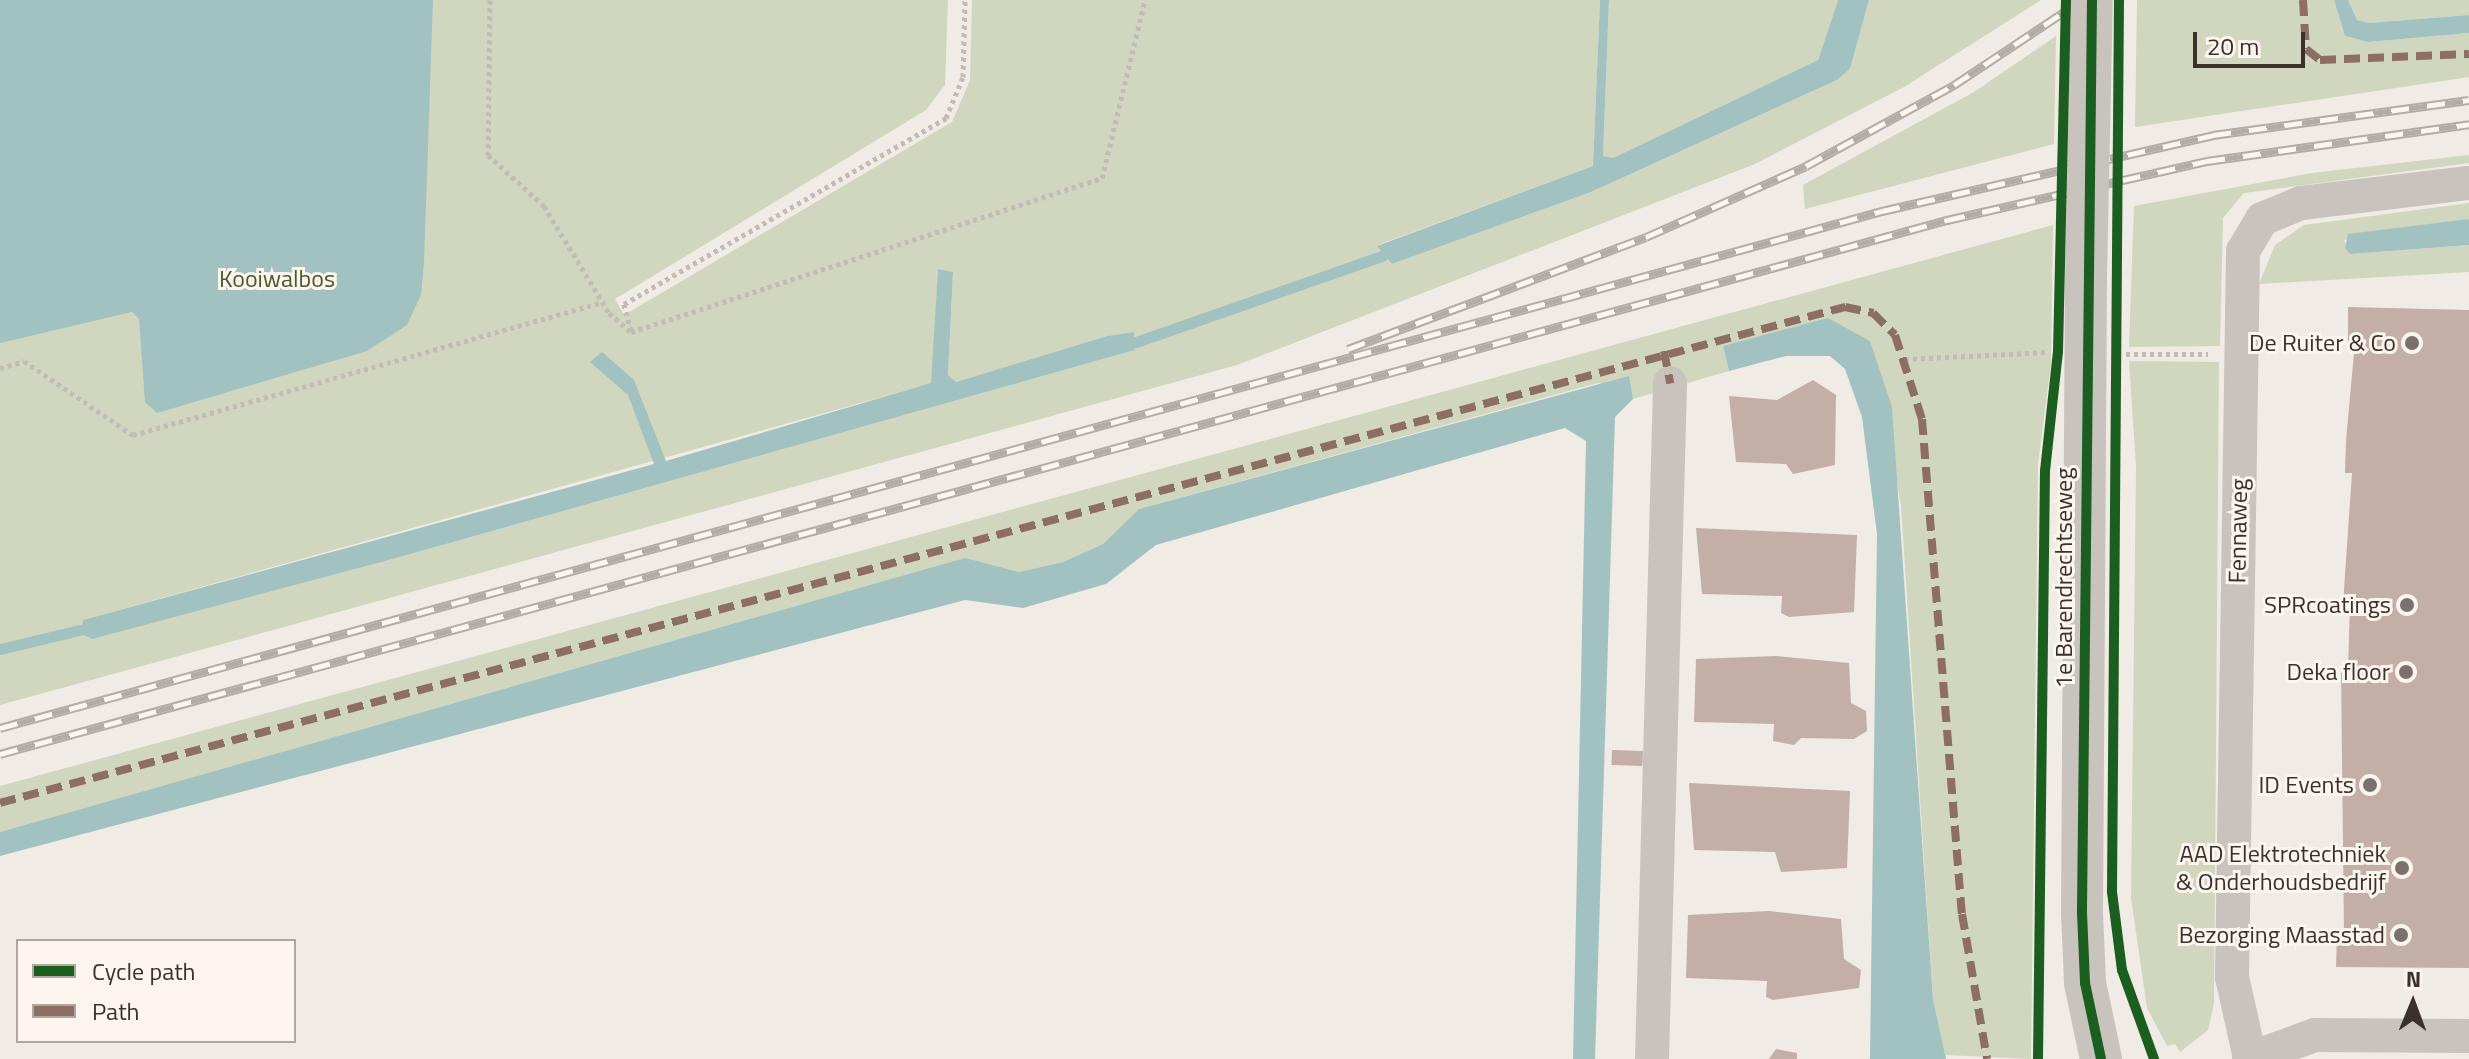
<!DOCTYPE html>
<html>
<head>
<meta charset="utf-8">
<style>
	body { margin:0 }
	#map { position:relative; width:2469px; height:1059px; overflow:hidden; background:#f0ebe5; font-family:"Titillium Web",sans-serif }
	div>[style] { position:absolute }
	.green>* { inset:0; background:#d1d6bf }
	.water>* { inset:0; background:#a1c2c1 }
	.stream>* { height:11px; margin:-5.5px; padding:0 5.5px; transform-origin:5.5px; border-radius:5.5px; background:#a1c2c1 }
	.building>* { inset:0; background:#c3afa7; transform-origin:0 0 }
	.path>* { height:5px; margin-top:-2.5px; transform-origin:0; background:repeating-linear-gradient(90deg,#c2bbb6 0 4px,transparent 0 8px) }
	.minor>* { height:34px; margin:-17px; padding:0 17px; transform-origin:17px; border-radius:17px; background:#c9c3be }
	.tertiary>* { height:42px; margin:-21px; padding:0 21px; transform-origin:21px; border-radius:21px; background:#c9c3be }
	.rail>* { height:9px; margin-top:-4.5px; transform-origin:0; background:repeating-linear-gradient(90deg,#fbf5ee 0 18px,#b1aca8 0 36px); box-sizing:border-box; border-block:2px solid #b1aca8 }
	.tertiary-bridge>* { height:42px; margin:-21px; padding:0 21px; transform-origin:21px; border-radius:21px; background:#c9c3be }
	.quiet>* { height:8px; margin-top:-4px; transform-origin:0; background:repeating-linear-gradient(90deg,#8d6e63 0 16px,transparent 0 24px) }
	.cycleway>* { height:10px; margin:-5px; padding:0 5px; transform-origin:5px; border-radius:5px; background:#1b5e20 }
	.dots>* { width:22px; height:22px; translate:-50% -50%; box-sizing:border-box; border:4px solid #fbf5ee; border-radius:50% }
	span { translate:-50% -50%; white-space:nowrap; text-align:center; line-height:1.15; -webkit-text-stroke:6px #fbf5ee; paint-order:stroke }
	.park-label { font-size:24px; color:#4a5a2e }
	.poi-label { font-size:24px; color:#3b302b }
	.right { translate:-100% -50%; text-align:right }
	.street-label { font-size:24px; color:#3b302b }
	.legend { position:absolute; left:16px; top:939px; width:280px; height:104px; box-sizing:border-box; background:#fbf5ee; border:2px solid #aea6a0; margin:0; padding:10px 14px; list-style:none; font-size:24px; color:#3b302b }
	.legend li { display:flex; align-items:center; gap:16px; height:40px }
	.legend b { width:40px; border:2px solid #aea6a0 }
	.north { position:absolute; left:2373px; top:963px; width:80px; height:80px; -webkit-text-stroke:6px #fbf5ee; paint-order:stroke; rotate:1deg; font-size:22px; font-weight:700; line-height:32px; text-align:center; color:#3b302b }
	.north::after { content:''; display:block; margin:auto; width:28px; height:36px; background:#3b302b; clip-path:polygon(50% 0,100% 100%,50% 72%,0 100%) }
	.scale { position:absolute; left:2193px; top:32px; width:112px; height:36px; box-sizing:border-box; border:4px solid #3b302b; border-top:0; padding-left:10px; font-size:24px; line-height:28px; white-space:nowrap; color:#3b302b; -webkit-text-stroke:6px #fbf5ee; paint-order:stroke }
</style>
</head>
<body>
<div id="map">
	<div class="green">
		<div style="clip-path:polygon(evenodd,0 0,948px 0,945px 85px,926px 110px,615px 299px,624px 315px,952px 122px,970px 80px,972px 0,1600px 0,1593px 166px,1378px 245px,1392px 264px,1591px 192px,1837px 80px,1850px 69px,1869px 0,2041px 0,1904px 87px,1755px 164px,1237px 365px,0 705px,0 0,938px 270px,953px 273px,948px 376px,956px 382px,1107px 336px,1134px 332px,1135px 350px,400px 557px,84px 636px,83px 620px,932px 383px,938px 270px)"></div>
		<div style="clip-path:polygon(1609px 0,1838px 0,1818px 60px,1613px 158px,1603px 156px)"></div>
		<div style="clip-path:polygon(2137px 0,2334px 0,2345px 36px,2368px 42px,2469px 33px,2469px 77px,2135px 127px)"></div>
		<div style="clip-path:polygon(2348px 0,2469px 0,2469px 15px,2369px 23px,2357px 20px)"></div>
		<div style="clip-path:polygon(2056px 36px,2054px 144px,1805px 209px,1803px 185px,1974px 92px)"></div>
		<div style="clip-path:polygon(2469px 155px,2469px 163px,2244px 193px,2223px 218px,2220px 346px,2129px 347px,2134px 206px,2312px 173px)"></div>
		<div style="clip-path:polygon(2469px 203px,2469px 219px,2344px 240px,2351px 254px,2469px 245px,2469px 272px,2259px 284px,2275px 245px,2304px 225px)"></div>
		<div style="clip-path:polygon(2053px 225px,2051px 364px,2038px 464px,2031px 1059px,1945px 1055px,1933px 999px,1901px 506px,1870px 341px,1723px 346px,1729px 371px,1633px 399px,1630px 389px,1598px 383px,1139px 509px,1103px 544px,1063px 562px,1019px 572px,965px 559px,0 832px,0 786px)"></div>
		<div style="clip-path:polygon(2129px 361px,2219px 362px,2214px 1004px,2208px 1030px,2180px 1052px,2175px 1044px,2167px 1046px,2147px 1008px,2131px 898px,2136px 467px)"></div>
	</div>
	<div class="water">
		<div style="clip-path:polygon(0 0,433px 0,424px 262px,421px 295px,407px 325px,367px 351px,157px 413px,145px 402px,139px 319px,132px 312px,0 343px)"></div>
		<div style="clip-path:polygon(1600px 0,1609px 0,1603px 156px,1613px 158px,1818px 60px,1838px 0,1869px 0,1850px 69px,1837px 80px,1591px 192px,1392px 264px,1377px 246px,1593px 166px)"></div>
		<div style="clip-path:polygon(2334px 0,2348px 0,2357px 20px,2369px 23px,2469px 15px,2469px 33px,2368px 42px,2345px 36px)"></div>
		<div style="clip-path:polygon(2469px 219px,2469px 245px,2350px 254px,2345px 248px,2348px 234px)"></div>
		<div style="clip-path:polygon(938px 269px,953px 272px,948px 375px,956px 382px,1107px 336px,1134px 332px,1135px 350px,400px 557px,92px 639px,81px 634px,83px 620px,654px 464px,628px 395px,590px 362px,602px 352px,634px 380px,666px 461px,931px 383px)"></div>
		<div style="clip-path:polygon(1828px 318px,1870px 341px,1892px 407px,1933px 999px,1946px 1059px,1870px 1059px,1877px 534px,1862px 417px,1845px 369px,1830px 356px,1786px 356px,1729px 371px,1723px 346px)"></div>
		<div style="clip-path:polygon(1629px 376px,1633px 399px,1615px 417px,1595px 1059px,1573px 1059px,1586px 441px,1565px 428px,1156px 545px,1106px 584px,1023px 608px,965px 600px,0 856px,0 832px,965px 558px,1019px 572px,1063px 562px,1103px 544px,1139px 509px)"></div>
	</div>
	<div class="stream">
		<div style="left:1136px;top:342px;width:261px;rotate:-19.3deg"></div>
		<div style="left:0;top:649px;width:82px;rotate:-13.4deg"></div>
	</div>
	<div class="building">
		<div style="clip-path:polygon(2348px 307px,2469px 310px,2469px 968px,2336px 967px,2337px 932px,2344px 932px,2341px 670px,2348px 670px,2350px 604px,2343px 604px,2352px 473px,2345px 473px,2346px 441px,2355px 342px,2348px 342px)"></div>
		<div style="clip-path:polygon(1813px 380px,1836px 395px,1835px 465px,1793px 474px,1786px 464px,1736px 462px,1729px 396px,1777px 400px)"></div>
		<div style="clip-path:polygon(1696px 528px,1857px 535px,1854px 612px,1789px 617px,1781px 613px,1782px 596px,1702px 594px)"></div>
		<div style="clip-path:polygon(1776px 656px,1849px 663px,1851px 703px,1866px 711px,1867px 731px,1854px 739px,1801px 738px,1794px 745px,1773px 741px,1774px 724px,1694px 722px,1696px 659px)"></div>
		<div style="left:1612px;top:750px;width:31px;height:15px;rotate:2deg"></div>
		<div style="clip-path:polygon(1689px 783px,1850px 791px,1847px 868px,1781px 872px,1775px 852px,1694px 850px)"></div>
		<div style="clip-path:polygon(1769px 911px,1841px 919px,1844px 959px,1861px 970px,1859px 988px,1773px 1000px,1766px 997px,1767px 981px,1686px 978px,1688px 915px)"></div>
		<div style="clip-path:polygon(1776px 1049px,1797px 1053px,1797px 1059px,1769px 1059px)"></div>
	</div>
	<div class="path">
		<div style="left:490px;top:0;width:155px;rotate:90.7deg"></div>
		<div style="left:488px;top:155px;width:76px;rotate:42.3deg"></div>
		<div style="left:544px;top:206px;width:125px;rotate:58.7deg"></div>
		<div style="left:609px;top:313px;width:29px;rotate:41deg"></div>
		<div style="left:631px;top:332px;width:496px;rotate:-18.1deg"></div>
		<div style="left:1102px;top:178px;width:183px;rotate:-76.4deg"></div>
		<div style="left:631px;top:331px;width:28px;rotate:-105deg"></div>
		<div style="left:624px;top:304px;width:372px;rotate:-30deg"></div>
		<div style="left:946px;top:118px;width:44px;rotate:-67.5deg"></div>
		<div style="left:963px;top:77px;width:77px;rotate:-88.5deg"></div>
		<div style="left:2126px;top:354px;width:82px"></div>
		<div style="left:1905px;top:359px;width:142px;rotate:-2.8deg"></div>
		<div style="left:0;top:368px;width:25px;rotate:-16deg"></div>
		<div style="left:24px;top:361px;width:132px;rotate:34.2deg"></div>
		<div style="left:133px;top:435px;width:487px;rotate:-15.8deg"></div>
	</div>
	<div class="minor">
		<div style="left:2250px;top:1058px;width:83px;rotate:-102.5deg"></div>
		<div style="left:2232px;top:977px;width:726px;rotate:-89.13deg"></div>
		<div style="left:2243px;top:251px;width:37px;rotate:-59deg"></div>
		<div style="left:2262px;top:219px;width:42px;rotate:-22.3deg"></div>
		<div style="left:2301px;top:203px;width:169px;rotate:-6.8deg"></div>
		<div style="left:1652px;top:1059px;width:676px;rotate:-88.47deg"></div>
		<div style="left:2249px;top:1059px;width:70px;rotate:-20deg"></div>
		<div style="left:2315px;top:1035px;width:154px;rotate:0.4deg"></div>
	</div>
	<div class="tertiary">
		<div style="left:2086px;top:277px;width:636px;rotate:90.36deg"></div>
		<div style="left:2082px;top:913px;width:70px;rotate:87.5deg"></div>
		<div style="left:2085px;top:983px;width:78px;rotate:78.1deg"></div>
	</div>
	<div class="rail">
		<div style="left:1348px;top:349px;width:318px;rotate:-20.6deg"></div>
		<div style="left:1646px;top:237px;width:175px;rotate:-23.9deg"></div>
		<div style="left:1806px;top:166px;width:169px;rotate:-28.7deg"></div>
		<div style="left:1954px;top:85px;width:154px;rotate:-33.6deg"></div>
		<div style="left:0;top:728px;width:1952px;rotate:-15.36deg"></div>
		<div style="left:1882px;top:211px;width:340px;rotate:-12.9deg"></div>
		<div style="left:2213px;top:135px;width:258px;rotate:-7.8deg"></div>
		<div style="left:0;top:754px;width:2019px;rotate:-15.34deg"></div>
		<div style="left:1947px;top:220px;width:267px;rotate:-12.8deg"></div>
		<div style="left:2207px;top:161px;width:265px;rotate:-8deg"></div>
	</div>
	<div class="tertiary-bridge">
		<div style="left:2086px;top:277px;width:277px;rotate:-88.8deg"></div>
	</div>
	<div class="quiet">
		<div style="left:2303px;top:0;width:49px;rotate:86.5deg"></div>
		<div style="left:2306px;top:49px;width:18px;rotate:38deg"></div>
		<div style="left:2320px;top:60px;width:149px;rotate:-2.3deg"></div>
		<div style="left:1664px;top:351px;width:33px;rotate:79deg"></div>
		<div style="left:0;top:803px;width:1911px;rotate:-15.05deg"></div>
		<div style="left:1845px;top:307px;width:29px;rotate:12deg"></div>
		<div style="left:1873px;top:313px;width:31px;rotate:45deg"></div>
		<div style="left:1895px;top:335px;width:88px;rotate:72.2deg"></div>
		<div style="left:1922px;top:419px;width:497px;rotate:85.4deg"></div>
		<div style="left:1962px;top:914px;width:147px;rotate:80.2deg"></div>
	</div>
	<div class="cycleway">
		<div style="left:2092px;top:0;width:913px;rotate:90.63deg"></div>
		<div style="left:2082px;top:913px;width:70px;rotate:87.5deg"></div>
		<div style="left:2085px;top:983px;width:78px;rotate:78.1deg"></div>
		<div style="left:2119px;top:0;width:892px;rotate:90.45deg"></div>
		<div style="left:2112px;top:892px;width:79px;rotate:82.7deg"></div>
		<div style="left:2122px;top:970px;width:95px;rotate:70.2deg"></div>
		<div style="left:2038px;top:1059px;width:588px;rotate:-89.32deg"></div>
		<div style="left:2045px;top:471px;width:120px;rotate:-83.8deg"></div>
		<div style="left:2058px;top:352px;width:352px;rotate:-88.7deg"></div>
	</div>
	<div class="dots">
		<div style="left:2412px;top:343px;background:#7a716c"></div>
		<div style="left:2407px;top:605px;background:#7a716c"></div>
		<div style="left:2406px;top:672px;background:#7a716c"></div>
		<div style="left:2370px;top:785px;background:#7a716c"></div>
		<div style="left:2402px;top:868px;background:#7a716c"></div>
		<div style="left:2401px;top:935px;background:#7a716c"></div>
	</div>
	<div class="park-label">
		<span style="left:277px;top:279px">Kooiwalbos</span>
	</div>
	<div class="poi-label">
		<span class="right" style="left:2396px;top:343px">De Ruiter &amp; Co</span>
		<span class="right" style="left:2391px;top:605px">SPRcoatings</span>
		<span class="right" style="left:2390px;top:672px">Deka floor</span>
		<span class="right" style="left:2354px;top:785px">ID Events</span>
		<span class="right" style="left:2386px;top:868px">AAD Elektrotechniek<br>&amp; Onderhoudsbedrijf</span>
		<span class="right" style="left:2385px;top:935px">Bezorging Maasstad</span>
	</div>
	<div class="street-label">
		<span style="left:2238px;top:531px;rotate:-89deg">Fennaweg</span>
		<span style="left:2064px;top:578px;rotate:-90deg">1e Barendrechtseweg</span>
	</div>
	<ul class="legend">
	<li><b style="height:10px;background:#1b5e20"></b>Cycle path</li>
	<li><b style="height:10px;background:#8d6e63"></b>Path</li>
	</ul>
	<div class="north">N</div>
	<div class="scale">20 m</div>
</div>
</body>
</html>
